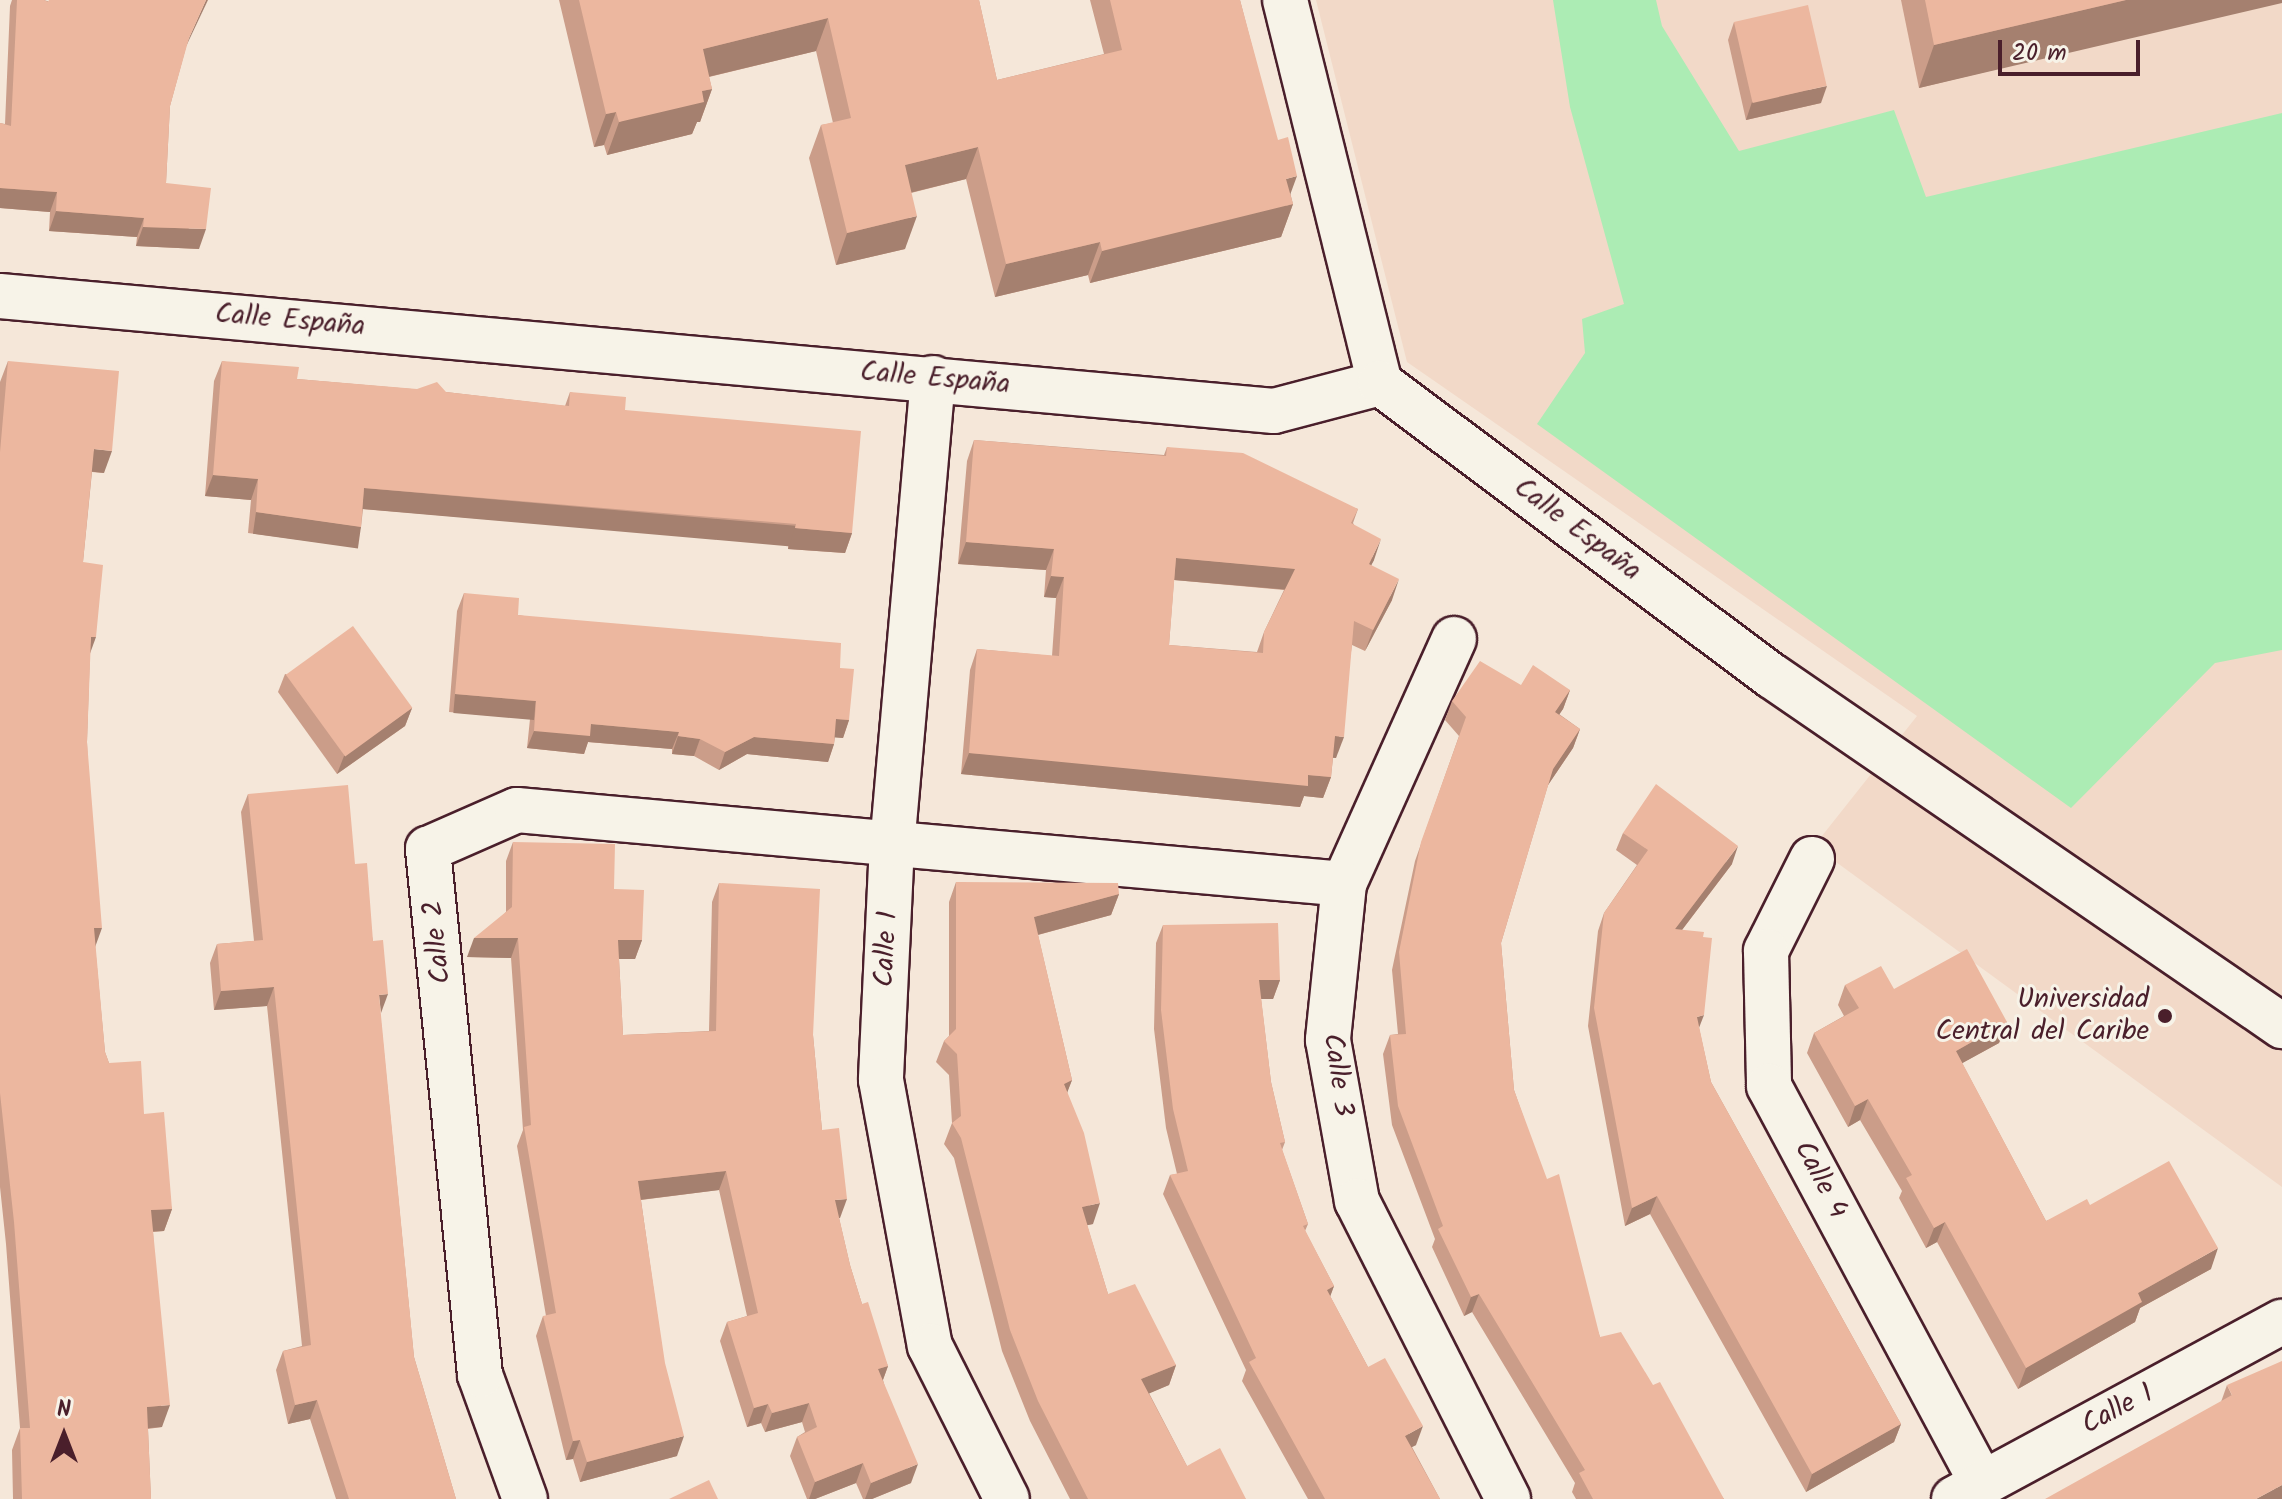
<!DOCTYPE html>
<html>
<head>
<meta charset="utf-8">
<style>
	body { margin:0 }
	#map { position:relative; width:2282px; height:1499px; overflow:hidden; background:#f5e7d9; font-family:Kalam,sans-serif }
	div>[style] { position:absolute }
	.built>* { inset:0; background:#f2d9c8 }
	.green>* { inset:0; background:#acecb4 }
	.roads { filter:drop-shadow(2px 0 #4a1f2b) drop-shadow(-2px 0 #4a1f2b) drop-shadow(0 2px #4a1f2b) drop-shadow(0 -2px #4a1f2b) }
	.minor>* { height:44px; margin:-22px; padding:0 22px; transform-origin:22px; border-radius:22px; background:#f7f3e8 }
	.wall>* { inset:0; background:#cb9d89 }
	.shaded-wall>* { inset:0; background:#a5806f; transform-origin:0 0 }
	.building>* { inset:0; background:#ecb79f; transform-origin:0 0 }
	.dots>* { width:22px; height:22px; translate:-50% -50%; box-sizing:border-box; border:4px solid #f7f3e8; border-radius:50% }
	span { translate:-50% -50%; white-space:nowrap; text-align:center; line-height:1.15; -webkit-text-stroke:6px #f7f3e8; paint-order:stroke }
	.street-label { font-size:28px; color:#4a1f2b }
	.poi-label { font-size:28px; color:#4a1f2b }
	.right { translate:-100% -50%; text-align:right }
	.north { position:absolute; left:24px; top:1395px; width:80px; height:80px; -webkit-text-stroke:6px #f7f3e8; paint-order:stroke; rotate:0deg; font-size:22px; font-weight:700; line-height:32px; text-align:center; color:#4a1f2b }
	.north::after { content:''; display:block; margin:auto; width:28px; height:36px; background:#4a1f2b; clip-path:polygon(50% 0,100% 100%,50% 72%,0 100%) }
	.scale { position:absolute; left:1998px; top:40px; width:142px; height:36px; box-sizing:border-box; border:4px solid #4a1f2b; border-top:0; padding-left:10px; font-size:24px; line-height:28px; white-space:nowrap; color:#4a1f2b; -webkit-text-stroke:6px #f7f3e8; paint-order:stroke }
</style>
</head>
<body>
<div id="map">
	<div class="built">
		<div style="clip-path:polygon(1316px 0,2282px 0,2282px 1187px,1814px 846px,1917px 716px,1407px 362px)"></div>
	</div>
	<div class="green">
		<div style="clip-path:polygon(1553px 0,1656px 0,1662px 26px,1739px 151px,1894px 110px,1926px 197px,2282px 113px,2282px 650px,2215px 663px,2071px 808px,1537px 424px,1585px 353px,1582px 319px,1624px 304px,1570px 107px)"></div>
	</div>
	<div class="roads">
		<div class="minor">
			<div style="left:1285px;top:0;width:395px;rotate:76.1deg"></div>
			<div style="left:0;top:296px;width:1279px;rotate:5.16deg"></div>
			<div style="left:1274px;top:411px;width:110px;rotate:-14.8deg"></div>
			<div style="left:1380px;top:383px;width:489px;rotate:36.8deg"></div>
			<div style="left:1772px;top:676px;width:619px;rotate:34.46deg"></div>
			<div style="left:933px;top:378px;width:468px;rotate:95deg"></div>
			<div style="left:892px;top:844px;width:236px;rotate:92.7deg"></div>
			<div style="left:881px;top:1080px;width:270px;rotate:79.6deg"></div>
			<div style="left:930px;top:1346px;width:171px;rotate:63.3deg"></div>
			<div style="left:1454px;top:639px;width:269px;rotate:114.2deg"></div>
			<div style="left:1344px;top:884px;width:157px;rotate:95.9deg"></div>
			<div style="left:1328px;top:1040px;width:164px;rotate:79.8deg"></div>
			<div style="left:1357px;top:1201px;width:334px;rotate:63.1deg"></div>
			<div style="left:1812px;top:859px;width:103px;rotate:116.6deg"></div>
			<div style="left:1766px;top:951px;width:135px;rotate:88.7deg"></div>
			<div style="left:1769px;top:1086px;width:451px;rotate:61.8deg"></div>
			<div style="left:525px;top:1499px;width:132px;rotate:-109.9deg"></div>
			<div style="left:480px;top:1375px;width:529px;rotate:-95.65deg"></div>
			<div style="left:428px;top:849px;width:97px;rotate:-23.7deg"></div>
			<div style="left:517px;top:810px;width:830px;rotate:5.11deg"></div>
			<div style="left:1954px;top:1499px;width:373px;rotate:-28.4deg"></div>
		</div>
	</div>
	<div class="wall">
		<div style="clip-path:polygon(12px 0,44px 0,186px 47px,170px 106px,166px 183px,199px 249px,136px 246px,137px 237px,49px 231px,50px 212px,0 208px,0 123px,5px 124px,10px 6px)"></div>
		<div style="clip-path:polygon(559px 0,979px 0,997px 80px,1104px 54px,1090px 0,1240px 0,1293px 204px,1281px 237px,1090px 283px,1088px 275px,995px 297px,966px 179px,911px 193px,905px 249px,836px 265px,809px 158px,821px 125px,833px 123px,816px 51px,709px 77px,712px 89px,700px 122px,697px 122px,692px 134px,607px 155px,604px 145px,594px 147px)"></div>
		<div style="clip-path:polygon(1901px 0,2282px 0,1919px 88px)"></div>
		<div style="clip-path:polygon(1734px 22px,1821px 103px,1746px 120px,1728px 40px)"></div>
		<div style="clip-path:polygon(8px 361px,104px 473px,92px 472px,83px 562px,90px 653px,87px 742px,95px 946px,105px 1052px,109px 1063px,144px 1114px,172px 1209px,164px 1231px,153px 1232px,162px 1427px,148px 1429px,151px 1499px,13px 1499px,12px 1450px,20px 1428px,6px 1244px,0 1187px,0 382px)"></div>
		<div style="clip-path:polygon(222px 361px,297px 379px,446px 392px,565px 406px,570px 392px,625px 410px,852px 533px,845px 553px,788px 549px,788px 544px,363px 509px,361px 527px,354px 547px,248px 533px,251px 500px,205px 496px,214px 381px)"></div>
		<div style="clip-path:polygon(evenodd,974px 440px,1164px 455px,1167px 447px,1358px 509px,1353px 523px,1374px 560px,1371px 565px,1392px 600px,1365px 651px,1352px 645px,1336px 758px,1333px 758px,1331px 777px,1323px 798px,1304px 796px,1300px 807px,961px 774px,970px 670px,977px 649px,1052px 656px,1056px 598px,1044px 597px,1046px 570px,958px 564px,967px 461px,974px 440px,1174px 580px,1284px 590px,1264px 632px,1257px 652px,1169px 645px,1174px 580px)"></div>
		<div style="clip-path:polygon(464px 593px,518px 615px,840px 668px,849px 720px,843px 738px,835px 737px,834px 744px,828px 762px,747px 754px,719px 770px,694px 756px,672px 754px,672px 749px,588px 742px,584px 754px,527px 748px,530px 719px,449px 712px,457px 611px)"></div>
		<div style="clip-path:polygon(285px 674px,412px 708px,405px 726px,337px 774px,278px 692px)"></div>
		<div style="clip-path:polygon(1521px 685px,1570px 690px,1563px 709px,1559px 714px,1580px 729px,1573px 748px,1548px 785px,1501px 943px,1514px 1090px,1600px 1337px,1724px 1499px,1576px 1499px,1572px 1492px,1575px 1483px,1472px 1312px,1464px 1316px,1432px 1247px,1435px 1239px,1392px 1125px,1383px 1054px,1390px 1035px,1398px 1034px,1392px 970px,1415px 861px,1459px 736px,1445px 720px,1452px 701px)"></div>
		<div style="clip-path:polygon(248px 794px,355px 864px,373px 941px,414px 1357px,456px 1499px,336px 1499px,310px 1419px,288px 1424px,276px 1370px,283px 1351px,302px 1346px,267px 1006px,214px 1010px,210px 963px,217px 944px,254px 941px,241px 812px)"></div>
		<div style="clip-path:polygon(1623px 833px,1732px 864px,1682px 930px,1699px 1028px,1711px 1082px,1901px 1424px,1894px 1442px,1806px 1492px,1650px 1214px,1625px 1226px,1588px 1026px,1598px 931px,1604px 913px,1637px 865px,1616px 850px)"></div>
		<div style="clip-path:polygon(513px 842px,614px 889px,642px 940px,635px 959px,619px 959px,623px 1035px,709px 1031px,712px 902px,719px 883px,813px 1035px,822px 1130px,839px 1218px,850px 1265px,862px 1304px,888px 1366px,883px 1380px,911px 1483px,872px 1499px,863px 1499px,856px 1483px,815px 1499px,807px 1499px,790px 1456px,797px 1437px,805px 1432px,802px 1422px,765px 1432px,761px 1423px,747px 1427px,720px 1341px,727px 1322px,747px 1316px,719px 1190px,641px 1200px,677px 1456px,580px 1482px,573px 1459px,566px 1460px,536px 1336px,543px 1316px,546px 1316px,517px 1146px,523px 1130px,511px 958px,467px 957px,506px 912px,506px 861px)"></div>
		<div style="clip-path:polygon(956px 882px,1119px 894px,1111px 915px,1038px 935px,1072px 1080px,1067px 1092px,1093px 1224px,1087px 1225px,1108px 1294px,1176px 1365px,1169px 1385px,1149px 1393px,1187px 1466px,1246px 1499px,1070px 1499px,1030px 1421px,1002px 1351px,954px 1158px,944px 1144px,952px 1123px,949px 1075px,936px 1062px,944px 1041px,949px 1036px,949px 902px)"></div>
		<div style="clip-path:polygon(1163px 925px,1280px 980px,1273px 999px,1261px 999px,1271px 1082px,1285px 1142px,1282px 1150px,1308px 1224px,1305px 1231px,1334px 1286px,1330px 1296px,1368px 1367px,1416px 1445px,1412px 1447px,1440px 1499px,1308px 1499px,1242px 1381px,1246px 1370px,1163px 1194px,1170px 1175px,1177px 1174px,1166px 1128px,1154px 1029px,1156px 943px)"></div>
		<div style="clip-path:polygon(1845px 985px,1894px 989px,2007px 1022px,1999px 1043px,1962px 1063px,2046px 1221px,2090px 1205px,2211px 1269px,2140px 1308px,2135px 1322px,2018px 1389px,1937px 1242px,1926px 1248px,1899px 1198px,1902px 1191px,1860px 1120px,1848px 1127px,1807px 1053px,1814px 1033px,1844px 1016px,1838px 1005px)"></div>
		<div style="clip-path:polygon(2227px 1385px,2282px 1499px,2221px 1402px)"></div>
	</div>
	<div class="shaded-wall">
		<div style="clip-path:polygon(206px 0,208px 0,181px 57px,189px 38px)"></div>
		<div style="clip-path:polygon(2126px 0,2282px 0,2282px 3px,1919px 88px,1934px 45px)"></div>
		<div style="clip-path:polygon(828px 18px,816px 51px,691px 81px,703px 49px)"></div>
		<div style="clip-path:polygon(1827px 86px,1821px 103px,1746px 120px,1752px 102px)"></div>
		<div style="clip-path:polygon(712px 89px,700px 122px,697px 122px,692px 134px,607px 155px,619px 122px,702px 91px)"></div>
		<div style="clip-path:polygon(616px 112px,604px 145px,594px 147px,606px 114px)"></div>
		<div style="clip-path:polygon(978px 147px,966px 179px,893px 197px,905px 165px)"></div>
		<div style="clip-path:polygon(1297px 176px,1286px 206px,1293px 204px,1281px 237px,1090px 283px,1102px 251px,1286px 179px)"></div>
		<div style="clip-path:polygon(0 188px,57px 192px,50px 212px,0 208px)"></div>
		<div style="clip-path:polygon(56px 211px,144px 218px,137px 237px,49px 231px)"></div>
		<div style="clip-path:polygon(917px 216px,905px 249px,836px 265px,847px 233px)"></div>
		<div style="clip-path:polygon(143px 227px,206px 229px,199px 249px,136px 246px)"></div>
		<div style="clip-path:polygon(1100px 242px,1088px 275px,995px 297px,1006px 264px)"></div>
		<div style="clip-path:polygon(94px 449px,112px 451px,104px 473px,86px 471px)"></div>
		<div style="clip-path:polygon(213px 475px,258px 479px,251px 500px,205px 496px)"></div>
		<div style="left:364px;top:488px;width:433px;height:21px;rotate:5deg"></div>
		<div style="left:256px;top:512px;width:106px;height:22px;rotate:8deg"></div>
		<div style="clip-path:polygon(795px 528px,852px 533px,845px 553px,788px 549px)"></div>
		<div style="clip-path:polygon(1381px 539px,1374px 560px,1361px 585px,1369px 564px)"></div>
		<div style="clip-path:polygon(966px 542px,1054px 549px,1046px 570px,958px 564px)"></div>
		<div style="left:1176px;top:558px;width:120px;height:22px;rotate:5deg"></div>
		<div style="clip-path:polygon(1051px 576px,1064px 577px,1056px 598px,1044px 597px)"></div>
		<div style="clip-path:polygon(1399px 579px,1392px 600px,1365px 651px,1373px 630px)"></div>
		<div style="clip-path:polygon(91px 637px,96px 637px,88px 659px)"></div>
		<div style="clip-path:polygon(1570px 690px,1563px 709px,1549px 730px,1555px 712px)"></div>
		<div style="left:455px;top:694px;width:81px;height:19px;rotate:5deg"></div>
		<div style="clip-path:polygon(412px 708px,405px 726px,337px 774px,344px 756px)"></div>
		<div style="clip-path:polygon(836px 719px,849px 720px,843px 738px,829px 737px)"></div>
		<div style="clip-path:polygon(591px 724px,679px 732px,672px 749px,588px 742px,584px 754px,527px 748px,534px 731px)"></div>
		<div style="clip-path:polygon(1580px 729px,1573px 748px,1546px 788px,1553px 769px)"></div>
		<div style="clip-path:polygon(678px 736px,700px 739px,694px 756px,672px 754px)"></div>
		<div style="clip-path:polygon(1335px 736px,1344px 737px,1336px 758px,1327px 757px)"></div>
		<div style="clip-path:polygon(754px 737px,834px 744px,828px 762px,747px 754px,719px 770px,725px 752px)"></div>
		<div style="clip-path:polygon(969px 753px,1308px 775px,1331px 777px,1323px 798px,1304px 796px,1300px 807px,961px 774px)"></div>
		<div style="clip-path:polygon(1738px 846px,1732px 864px,1669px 947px,1675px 929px)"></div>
		<div style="clip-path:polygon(1119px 894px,1111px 915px,1026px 938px,1034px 917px)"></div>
		<div style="clip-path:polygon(94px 928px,102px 928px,94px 950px)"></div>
		<div style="clip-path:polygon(474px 938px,518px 938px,511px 958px,467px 957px)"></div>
		<div style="clip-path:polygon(618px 940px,642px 940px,635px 959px,611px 959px)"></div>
		<div style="clip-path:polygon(1259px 980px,1280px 980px,1273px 999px,1252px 999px)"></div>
		<div style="clip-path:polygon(274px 987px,267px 1006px,214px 1010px,221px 991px)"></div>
		<div style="clip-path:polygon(388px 994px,381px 1013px,379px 995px)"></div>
		<div style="clip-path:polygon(1704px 1015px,1697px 1033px,1697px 1017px)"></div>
		<div style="clip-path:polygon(2007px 1022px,1999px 1043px,1948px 1071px,1956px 1051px)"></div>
		<div style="clip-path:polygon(1072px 1080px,1064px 1101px,1064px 1084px)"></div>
		<div style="clip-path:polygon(1868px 1099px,1860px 1120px,1848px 1127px,1855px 1106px)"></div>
		<div style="clip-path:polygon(726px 1171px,719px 1190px,631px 1201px,638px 1181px)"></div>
		<div style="clip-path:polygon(1657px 1196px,1650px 1214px,1625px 1226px,1632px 1208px)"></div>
		<div style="clip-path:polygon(847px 1199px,840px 1218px,828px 1220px,835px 1200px)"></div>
		<div style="clip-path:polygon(1100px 1203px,1093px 1224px,1074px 1228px,1082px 1207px)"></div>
		<div style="clip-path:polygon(172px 1209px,164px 1231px,143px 1232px,151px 1210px)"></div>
		<div style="clip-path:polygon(1945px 1222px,1937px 1242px,1926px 1248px,1934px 1228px)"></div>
		<div style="clip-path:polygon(2218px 1248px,2211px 1269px,2140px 1308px,2135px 1322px,2018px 1389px,2026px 1368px,2138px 1293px)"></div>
		<div style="clip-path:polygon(1334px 1286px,1327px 1305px,1327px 1290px)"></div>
		<div style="clip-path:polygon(1479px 1294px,1472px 1312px,1464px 1316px,1471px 1297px)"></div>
		<div style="clip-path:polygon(1176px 1365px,1169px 1385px,1134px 1400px,1141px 1379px)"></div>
		<div style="clip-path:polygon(888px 1366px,881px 1385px,878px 1369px)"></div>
		<div style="clip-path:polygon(317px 1400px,310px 1419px,288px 1424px,295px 1405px)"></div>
		<div style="clip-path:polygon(809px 1403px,802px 1422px,765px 1432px,772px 1413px)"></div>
		<div style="clip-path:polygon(768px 1404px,761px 1423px,747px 1427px,754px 1408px)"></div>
		<div style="clip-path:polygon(170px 1405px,162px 1427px,138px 1429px,147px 1407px)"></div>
		<div style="clip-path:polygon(1901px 1424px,1894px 1442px,1806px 1492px,1812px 1474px)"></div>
		<div style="clip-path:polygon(1423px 1426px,1416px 1445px,1398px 1454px,1405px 1436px)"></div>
		<div style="clip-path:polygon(684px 1436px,677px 1456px,580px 1482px,587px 1462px)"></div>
		<div style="clip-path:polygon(580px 1440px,573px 1459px,566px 1460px,573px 1441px)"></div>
		<div style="clip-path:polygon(863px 1463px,856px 1483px,815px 1499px,809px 1499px,815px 1482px)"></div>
		<div style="clip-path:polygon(918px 1464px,911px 1483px,872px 1499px,865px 1499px,871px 1483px)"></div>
		<div style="clip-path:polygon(2282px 1485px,2282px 1499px,2256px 1499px)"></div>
	</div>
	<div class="building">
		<div style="clip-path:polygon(17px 0,44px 0,48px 2px,49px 0,206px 0,189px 38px,170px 106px,166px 183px,211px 188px,206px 229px,143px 227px,144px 218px,56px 211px,57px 192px,0 188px,0 123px,11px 126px)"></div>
		<div style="clip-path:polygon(579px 0,979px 0,997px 80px,1122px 50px,1110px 0,1240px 0,1278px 140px,1288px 137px,1297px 176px,1286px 179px,1293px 204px,1102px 251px,1100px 242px,1006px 264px,978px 147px,905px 165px,917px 216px,847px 233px,821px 125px,851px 118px,828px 18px,703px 49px,712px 89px,702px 91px,704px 102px,619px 122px,616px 112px,606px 114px)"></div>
		<div style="clip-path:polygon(1925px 0,2126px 0,1934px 45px)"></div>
		<div style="left:1808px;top:5px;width:83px;height:76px;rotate:77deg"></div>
		<div style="clip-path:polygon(8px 361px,119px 371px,112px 451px,94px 449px,83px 562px,103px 565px,96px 637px,91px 637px,87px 742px,102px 928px,94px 928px,105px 1052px,109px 1063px,141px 1061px,144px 1114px,164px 1112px,172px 1209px,151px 1210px,170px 1405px,147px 1407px,151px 1499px,22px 1499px,20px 1428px,30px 1428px,14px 1222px,0 1093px,0 452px)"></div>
		<div style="clip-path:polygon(222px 361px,299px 367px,297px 379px,417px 389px,437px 382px,446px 392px,569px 406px,570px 392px,626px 397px,625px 410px,861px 431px,852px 533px,795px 528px,796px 524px,364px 488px,361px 527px,256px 512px,258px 479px,213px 475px)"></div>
		<div style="clip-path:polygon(evenodd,974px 440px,1166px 456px,1167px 447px,1243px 453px,1358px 509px,1351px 523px,1381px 539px,1369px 564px,1399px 579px,1373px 630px,1354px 621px,1344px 737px,1335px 736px,1331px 777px,1308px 775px,1308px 786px,969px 753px,977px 649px,1059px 656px,1064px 577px,1051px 576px,1054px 549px,966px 542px,974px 440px,1176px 558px,1295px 569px,1264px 632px,1263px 653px,1169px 645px,1176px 558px)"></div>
		<div style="clip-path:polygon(464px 593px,519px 598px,518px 615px,841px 643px,840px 668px,854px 669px,849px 720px,836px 719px,834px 744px,754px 737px,725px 752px,700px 739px,678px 736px,679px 732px,591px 724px,590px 736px,534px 731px,536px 701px,455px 694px)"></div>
		<div style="left:353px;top:626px;width:101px;height:83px;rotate:54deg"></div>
		<div style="clip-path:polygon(1480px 661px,1521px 685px,1533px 665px,1570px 690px,1555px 712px,1580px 729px,1553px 769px,1501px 943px,1514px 1090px,1547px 1179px,1559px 1174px,1600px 1337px,1621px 1332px,1653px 1385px,1660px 1382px,1724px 1499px,1593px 1499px,1579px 1473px,1585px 1470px,1479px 1294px,1471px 1297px,1438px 1229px,1443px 1226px,1398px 1106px,1390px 1035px,1406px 1034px,1399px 952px,1421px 842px,1466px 717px,1452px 701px)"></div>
		<div style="clip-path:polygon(1656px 784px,1738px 846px,1675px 929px,1704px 932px,1703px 937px,1712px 938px,1704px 1015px,1697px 1017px,1711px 1082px,1901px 1424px,1812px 1474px,1657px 1196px,1632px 1208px,1594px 1008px,1604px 913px,1648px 850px,1623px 833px)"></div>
		<div style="clip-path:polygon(348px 785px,355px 864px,367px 863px,373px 941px,383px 940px,388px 994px,379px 995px,414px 1357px,456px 1499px,349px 1499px,317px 1400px,295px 1405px,283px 1351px,311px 1345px,274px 987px,221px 991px,217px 944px,263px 940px,248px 794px)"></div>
		<div style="clip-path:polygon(513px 842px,615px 844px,614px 889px,644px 890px,642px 940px,618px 940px,623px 1035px,716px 1031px,719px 883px,820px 889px,813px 1035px,822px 1130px,839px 1128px,847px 1199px,835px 1200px,850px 1265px,862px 1304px,868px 1302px,888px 1366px,878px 1369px,918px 1464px,871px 1483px,863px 1463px,815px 1482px,797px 1437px,817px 1427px,809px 1403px,772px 1413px,768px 1404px,754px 1408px,727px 1322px,758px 1313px,726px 1171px,638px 1181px,665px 1363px,684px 1436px,587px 1462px,580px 1440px,573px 1441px,543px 1316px,556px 1313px,524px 1127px,531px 1125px,518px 938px,474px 938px,512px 907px)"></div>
		<div style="clip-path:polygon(956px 882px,1118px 883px,1119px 894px,1034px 917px,1072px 1080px,1064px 1084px,1084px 1133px,1100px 1203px,1082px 1207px,1108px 1294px,1135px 1284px,1176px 1365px,1141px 1379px,1187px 1466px,1220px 1448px,1246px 1499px,1088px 1499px,1038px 1401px,1010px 1330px,961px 1138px,952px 1123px,961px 1116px,957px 1054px,944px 1041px,956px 1029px)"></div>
		<div style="clip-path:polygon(1278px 923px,1280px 980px,1259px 980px,1271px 1082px,1285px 1142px,1280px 1143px,1308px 1224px,1303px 1226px,1334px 1286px,1327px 1290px,1368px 1367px,1385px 1358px,1423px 1426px,1405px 1436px,1440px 1499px,1325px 1499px,1249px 1362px,1256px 1358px,1170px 1175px,1188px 1171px,1173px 1109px,1161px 1010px,1163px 925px)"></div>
		<div style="clip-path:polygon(1967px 949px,2007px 1022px,1956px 1051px,2046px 1221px,2087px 1199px,2090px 1205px,2169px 1161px,2218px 1248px,2138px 1293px,2142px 1302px,2026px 1368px,1945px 1222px,1934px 1228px,1906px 1178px,1912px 1175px,1868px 1099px,1855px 1106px,1814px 1033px,1859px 1008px,1845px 985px,1881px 966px,1894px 989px)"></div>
		<div style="clip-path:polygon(2282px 1361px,2282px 1485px,2256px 1499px,2045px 1499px,2232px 1395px,2227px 1385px)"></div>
		<div style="clip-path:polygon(709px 1480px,718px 1499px,669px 1499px)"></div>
	</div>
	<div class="dots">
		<div style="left:2165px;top:1016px;background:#4a1f2b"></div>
	</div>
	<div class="street-label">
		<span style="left:290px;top:321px;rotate:5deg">Calle España</span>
		<span style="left:935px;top:379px;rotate:5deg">Calle España</span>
		<span style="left:1577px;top:530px;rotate:37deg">Calle España</span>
		<span style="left:438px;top:942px;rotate:-96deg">Calle 2</span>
		<span style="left:887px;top:949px;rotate:-87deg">Calle 1</span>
		<span style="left:1337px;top:1075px;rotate:82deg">Calle 3</span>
		<span style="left:1820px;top:1180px;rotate:62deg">Calle 4</span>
		<span style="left:2118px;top:1410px;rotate:-28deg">Calle 1</span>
	</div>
	<div class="poi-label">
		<span class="right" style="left:2149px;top:1016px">Universidad<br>Central del Caribe</span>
	</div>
	<div class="north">N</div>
	<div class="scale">20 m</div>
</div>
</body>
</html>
